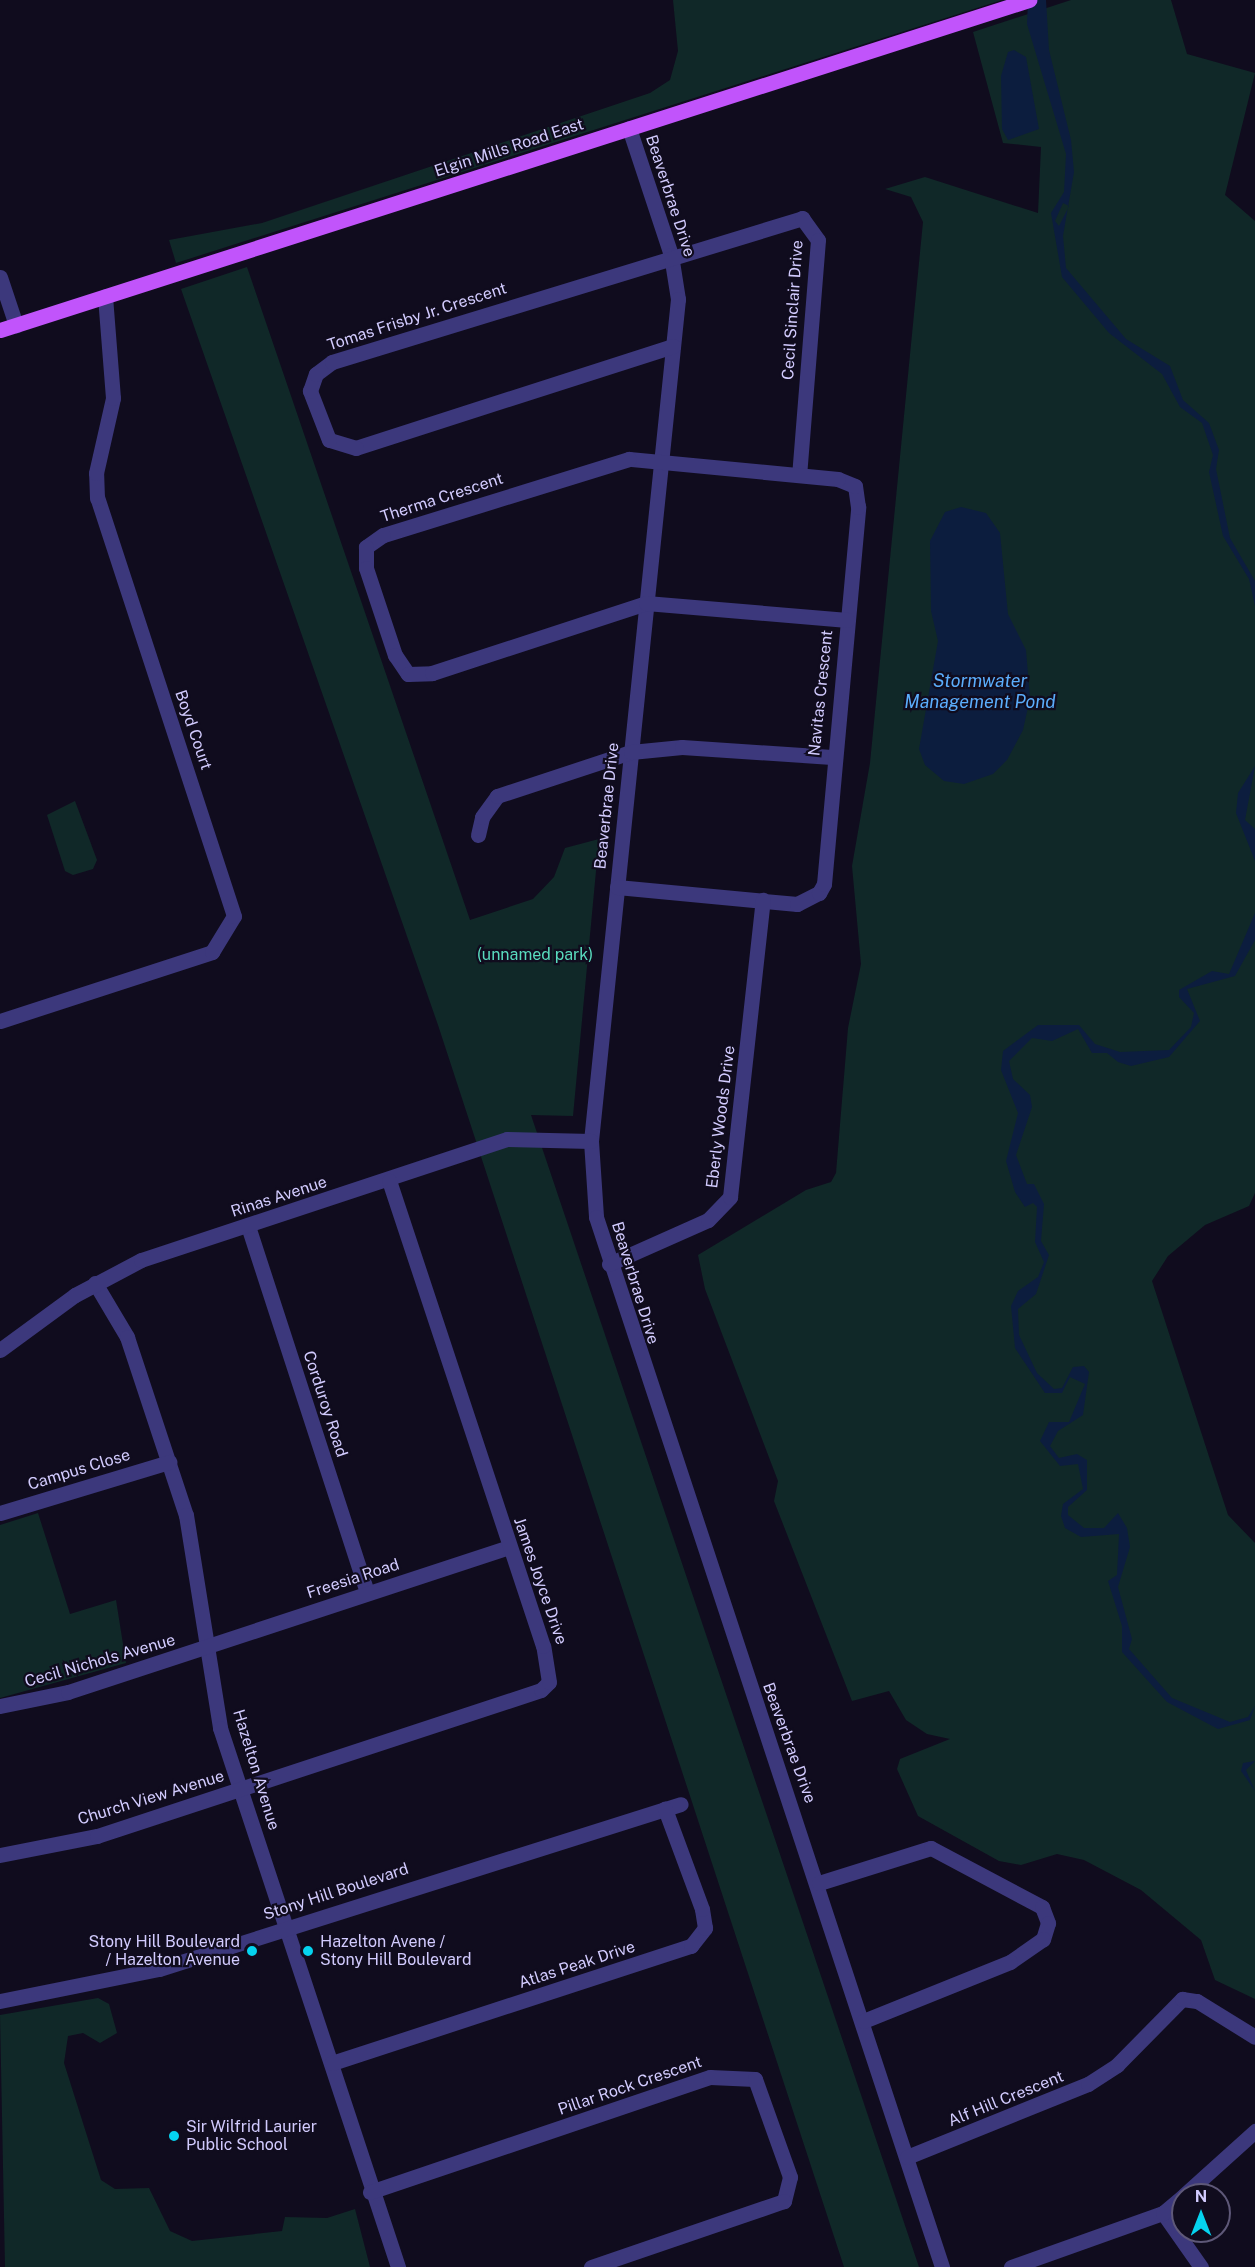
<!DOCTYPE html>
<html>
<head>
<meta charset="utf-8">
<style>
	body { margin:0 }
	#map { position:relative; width:1255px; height:2267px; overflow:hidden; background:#100c1e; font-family:"Public Sans",sans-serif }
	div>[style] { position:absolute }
	.green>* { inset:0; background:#102828 }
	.water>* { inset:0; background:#0c1d3e }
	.minor>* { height:15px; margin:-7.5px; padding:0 7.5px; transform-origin:7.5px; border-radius:7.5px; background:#3c387c }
	.major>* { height:15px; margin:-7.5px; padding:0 7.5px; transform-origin:7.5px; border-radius:7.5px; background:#c154fb }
	.dots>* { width:16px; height:16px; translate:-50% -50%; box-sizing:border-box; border:3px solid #100c1e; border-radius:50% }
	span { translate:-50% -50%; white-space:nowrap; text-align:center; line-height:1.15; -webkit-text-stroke:4.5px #100c1e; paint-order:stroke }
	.street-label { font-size:16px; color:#d2cbfe }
	.park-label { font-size:16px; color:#59dbbe }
	.poi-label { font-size:16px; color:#d2cbfe }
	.right { translate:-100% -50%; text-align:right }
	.left { translate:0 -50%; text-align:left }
	.water-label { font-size:18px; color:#5badfc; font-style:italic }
	.north { position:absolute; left:1171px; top:2183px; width:60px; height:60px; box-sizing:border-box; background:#100c1e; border:2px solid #5e5878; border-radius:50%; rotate:0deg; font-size:16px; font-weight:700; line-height:24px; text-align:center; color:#d2cbfe }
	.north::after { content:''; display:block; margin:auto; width:21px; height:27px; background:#05d3ef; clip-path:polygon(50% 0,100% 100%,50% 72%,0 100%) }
</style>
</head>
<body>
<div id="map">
	<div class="green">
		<div style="clip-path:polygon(673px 0,1002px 0,176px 263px,169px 240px,262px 223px,650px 93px,670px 80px,678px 51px)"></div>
		<div style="clip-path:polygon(1071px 0,1171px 0,1187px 54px,1255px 73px,1225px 195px,1255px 221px,1255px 1193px,1249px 1206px,1205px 1225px,1168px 1256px,1152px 1281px,1228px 1515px,1255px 1543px,1255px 1999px,1215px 1980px,1201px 1940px,1141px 1890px,1084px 1860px,1057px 1854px,1021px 1865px,999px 1861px,918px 1816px,897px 1769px,900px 1759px,950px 1739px,927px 1734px,906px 1720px,889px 1691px,852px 1701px,774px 1501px,778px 1481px,705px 1289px,698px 1255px,806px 1190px,831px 1182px,836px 1173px,848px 1028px,861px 964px,852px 866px,870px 763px,923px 222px,911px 197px,885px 189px,925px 177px,1038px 213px,1041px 147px,1003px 143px,973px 32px)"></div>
		<div style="clip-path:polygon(247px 267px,470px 920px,533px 899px,554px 877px,565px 848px,599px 839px,573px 1116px,531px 1115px,919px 2267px,844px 2267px,438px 1025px,181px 289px)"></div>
		<div style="clip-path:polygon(75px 801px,97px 860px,93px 869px,73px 875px,65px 871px,47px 815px)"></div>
		<div style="clip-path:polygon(38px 1513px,70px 1614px,116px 1600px,126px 1663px,0 1698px,0 1525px)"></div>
		<div style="clip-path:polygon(98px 1998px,109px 2004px,117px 2033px,100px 2043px,83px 2033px,68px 2036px,64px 2063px,101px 2180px,115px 2189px,149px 2188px,170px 2231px,192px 2241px,282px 2231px,285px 2217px,327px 2218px,355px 2209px,370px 2267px,5px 2267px,0 2015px)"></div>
	</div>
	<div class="water">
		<div style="clip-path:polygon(evenodd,1028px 0,1046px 0,1049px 50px,1071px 140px,1074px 172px,1063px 236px,1066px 268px,1126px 339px,1170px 366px,1183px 400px,1209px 423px,1219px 450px,1216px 469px,1230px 538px,1255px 581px,1255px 606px,1249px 579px,1223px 536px,1209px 472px,1213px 455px,1202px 423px,1180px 407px,1162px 374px,1109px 333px,1062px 277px,1051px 213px,1064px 192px,1066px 154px,1027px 24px,1028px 0,1063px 203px,1069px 206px,1059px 226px,1055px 221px,1063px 203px)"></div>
		<div style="clip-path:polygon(1014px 50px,1026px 57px,1039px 129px,1008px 140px,1002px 129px,1001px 76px,1008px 52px)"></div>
		<div style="clip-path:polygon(961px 507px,986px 513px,1000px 533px,1008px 614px,1026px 650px,1030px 698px,1023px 730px,1007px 760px,993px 774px,964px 784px,944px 781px,925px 765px,919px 749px,938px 641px,931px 611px,930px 541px,945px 512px)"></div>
		<div style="clip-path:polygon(1255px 766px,1245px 820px,1255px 829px,1255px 861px,1236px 813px,1238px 793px)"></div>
		<div style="clip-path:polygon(1255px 913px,1255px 940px,1235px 976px,1187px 989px,1200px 1021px,1169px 1057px,1131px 1066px,1118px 1062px,1107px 1053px,1092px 1053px,1078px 1029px,1052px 1041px,1032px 1038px,1009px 1061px,1013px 1079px,1030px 1095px,1032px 1107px,1016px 1155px,1027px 1184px,1034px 1184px,1044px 1204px,1041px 1241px,1049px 1255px,1036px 1294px,1018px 1309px,1019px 1335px,1037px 1373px,1054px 1389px,1062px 1388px,1073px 1367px,1084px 1366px,1089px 1372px,1083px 1415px,1058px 1431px,1050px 1446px,1059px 1458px,1077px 1454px,1087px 1460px,1087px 1490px,1068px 1507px,1068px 1515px,1084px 1528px,1104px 1528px,1118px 1513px,1127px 1528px,1130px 1547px,1118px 1587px,1132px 1639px,1129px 1649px,1172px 1698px,1230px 1722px,1248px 1717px,1255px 1706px,1250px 1720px,1218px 1729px,1167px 1702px,1122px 1652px,1122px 1626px,1108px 1581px,1117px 1575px,1119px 1534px,1081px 1537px,1065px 1528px,1061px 1516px,1063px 1504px,1083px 1489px,1078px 1464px,1060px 1466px,1040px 1441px,1049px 1422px,1069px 1422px,1085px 1384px,1070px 1377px,1062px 1393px,1045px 1393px,1015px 1348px,1011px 1306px,1018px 1291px,1038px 1277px,1044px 1262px,1035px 1242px,1037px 1207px,1033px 1203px,1025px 1207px,1015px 1192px,1006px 1161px,1018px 1113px,1001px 1070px,1003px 1051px,1038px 1025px,1079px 1025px,1095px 1044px,1120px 1052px,1169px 1050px,1191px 1027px,1194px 1013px,1179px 997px,1179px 990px,1212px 971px,1229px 974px)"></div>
		<div style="clip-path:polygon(1255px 1761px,1246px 1770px,1255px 1791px,1241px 1771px,1243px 1763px)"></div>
	</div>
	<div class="minor">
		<div style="left:629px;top:128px;width:134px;rotate:71.7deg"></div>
		<div style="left:671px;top:255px;width:45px;rotate:81deg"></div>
		<div style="left:678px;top:299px;width:846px;rotate:95.9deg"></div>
		<div style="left:591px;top:1141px;width:76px;rotate:86.2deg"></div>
		<div style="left:596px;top:1217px;width:1106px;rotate:71.76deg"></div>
		<div style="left:0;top:277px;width:51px;rotate:71.6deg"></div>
		<div style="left:673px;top:346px;width:333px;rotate:162.2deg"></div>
		<div style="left:356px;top:448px;width:28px;rotate:-163deg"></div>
		<div style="left:329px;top:440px;width:53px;rotate:-111.2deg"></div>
		<div style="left:310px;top:391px;width:18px;rotate:-71deg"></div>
		<div style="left:316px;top:374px;width:20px;rotate:-37deg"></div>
		<div style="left:332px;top:362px;width:492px;rotate:-17deg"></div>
		<div style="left:802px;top:218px;width:27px;rotate:54deg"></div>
		<div style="left:818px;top:240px;width:235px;rotate:94.6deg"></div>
		<div style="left:478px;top:835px;width:18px;rotate:-77deg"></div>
		<div style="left:482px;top:817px;width:26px;rotate:-54deg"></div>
		<div style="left:497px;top:796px;width:141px;rotate:-18.2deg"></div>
		<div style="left:631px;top:752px;width:51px;rotate:-5.6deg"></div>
		<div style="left:682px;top:747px;width:150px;rotate:3.8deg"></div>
		<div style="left:617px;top:887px;width:181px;rotate:5.4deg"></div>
		<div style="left:797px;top:904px;width:25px;rotate:-27deg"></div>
		<div style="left:819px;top:893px;width:10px;rotate:-61deg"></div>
		<div style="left:824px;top:884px;width:379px;rotate:-84.8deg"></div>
		<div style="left:858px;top:507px;width:21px;rotate:-98deg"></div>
		<div style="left:855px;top:486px;width:18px;rotate:-158deg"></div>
		<div style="left:838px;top:479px;width:210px;rotate:-174.5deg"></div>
		<div style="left:629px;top:459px;width:257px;rotate:162.8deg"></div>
		<div style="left:383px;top:535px;width:21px;rotate:145deg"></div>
		<div style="left:366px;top:547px;width:21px;rotate:90deg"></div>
		<div style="left:366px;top:568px;width:92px;rotate:71.6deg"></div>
		<div style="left:395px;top:655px;width:23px;rotate:56deg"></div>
		<div style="left:408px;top:674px;width:24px;rotate:-2deg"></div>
		<div style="left:432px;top:673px;width:225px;rotate:-18.1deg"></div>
		<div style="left:646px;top:603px;width:202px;rotate:4.8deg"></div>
		<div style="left:0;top:1021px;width:223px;rotate:-18deg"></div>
		<div style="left:212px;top:952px;width:42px;rotate:-58.6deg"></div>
		<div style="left:234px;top:916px;width:440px;rotate:-108.1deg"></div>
		<div style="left:97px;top:498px;width:25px;rotate:-92deg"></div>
		<div style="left:96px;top:473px;width:77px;rotate:-77.2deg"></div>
		<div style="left:113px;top:398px;width:102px;rotate:-94.5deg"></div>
		<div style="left:248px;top:1226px;width:386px;rotate:72deg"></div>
		<div style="left:609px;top:1264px;width:108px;rotate:-24deg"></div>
		<div style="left:708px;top:1220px;width:32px;rotate:-46deg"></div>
		<div style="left:730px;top:1197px;width:299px;rotate:-83.7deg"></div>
		<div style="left:95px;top:1283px;width:63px;rotate:59.3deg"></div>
		<div style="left:127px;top:1337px;width:188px;rotate:71.7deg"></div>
		<div style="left:186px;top:1515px;width:216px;rotate:80.9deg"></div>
		<div style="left:220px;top:1728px;width:568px;rotate:71.72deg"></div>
		<div style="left:0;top:1350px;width:93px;rotate:-36.3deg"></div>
		<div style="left:75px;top:1295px;width:75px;rotate:-27.9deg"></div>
		<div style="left:141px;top:1260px;width:385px;rotate:-18.3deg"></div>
		<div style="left:507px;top:1139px;width:84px;rotate:1.4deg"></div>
		<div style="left:0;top:1513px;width:177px;rotate:-16.8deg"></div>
		<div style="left:0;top:1706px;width:69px;rotate:-11.6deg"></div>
		<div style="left:68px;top:1692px;width:464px;rotate:-18.2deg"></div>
		<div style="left:0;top:1855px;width:99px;rotate:-11.1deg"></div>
		<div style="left:97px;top:1836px;width:467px;rotate:-18.2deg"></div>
		<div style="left:541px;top:1690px;width:11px;rotate:-45deg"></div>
		<div style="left:549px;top:1682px;width:36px;rotate:-99deg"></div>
		<div style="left:543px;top:1646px;width:490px;rotate:-108.3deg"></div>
		<div style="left:819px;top:1883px;width:117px;rotate:-17.4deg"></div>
		<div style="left:931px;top:1848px;width:126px;rotate:28deg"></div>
		<div style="left:1042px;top:1907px;width:17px;rotate:69deg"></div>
		<div style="left:1048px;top:1923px;width:17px;rotate:107deg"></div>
		<div style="left:1043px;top:1939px;width:40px;rotate:145.1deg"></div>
		<div style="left:1010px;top:1962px;width:158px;rotate:158.1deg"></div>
		<div style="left:0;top:2001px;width:162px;rotate:-11.4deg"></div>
		<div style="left:159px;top:1969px;width:547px;rotate:-17.54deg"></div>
		<div style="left:332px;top:2063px;width:378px;rotate:-18.1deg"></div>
		<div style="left:691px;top:1946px;width:23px;rotate:-52deg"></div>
		<div style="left:705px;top:1928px;width:19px;rotate:-99deg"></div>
		<div style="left:702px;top:1909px;width:107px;rotate:-110.3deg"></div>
		<div style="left:907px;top:2157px;width:195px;rotate:-22deg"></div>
		<div style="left:1088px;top:2084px;width:35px;rotate:-33deg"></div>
		<div style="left:1117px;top:2065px;width:93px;rotate:-45.4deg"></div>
		<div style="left:1182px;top:1999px;width:15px;rotate:8deg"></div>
		<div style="left:1197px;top:2001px;width:68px;rotate:31.8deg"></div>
		<div style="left:370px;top:2192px;width:359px;rotate:-18.7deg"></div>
		<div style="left:710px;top:2077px;width:45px;rotate:2.5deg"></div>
		<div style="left:755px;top:2079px;width:104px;rotate:70.3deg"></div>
		<div style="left:790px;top:2177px;width:25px;rotate:104deg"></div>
		<div style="left:784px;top:2201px;width:204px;rotate:161.1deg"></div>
		<div style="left:1184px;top:2195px;width:96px;rotate:-42deg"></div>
		<div style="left:1163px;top:2213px;width:66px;rotate:54.9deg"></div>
		<div style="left:1011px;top:2267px;width:161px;rotate:-19.6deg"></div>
		<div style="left:1163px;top:2213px;width:26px;rotate:-40deg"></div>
	</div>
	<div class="major">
		<div style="left:0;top:330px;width:1081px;rotate:-17.78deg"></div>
	</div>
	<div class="dots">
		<div style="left:252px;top:1951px;background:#05d3ef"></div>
		<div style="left:308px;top:1951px;background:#05d3ef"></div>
		<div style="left:174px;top:2136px;background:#05d3ef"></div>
	</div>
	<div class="street-label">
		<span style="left:509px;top:148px;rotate:-18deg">Elgin Mills Road East</span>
		<span style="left:670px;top:196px;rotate:72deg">Beaverbrae Drive</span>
		<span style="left:793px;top:310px;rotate:-86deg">Cecil Sinclair Drive</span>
		<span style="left:417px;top:317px;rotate:-18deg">Tomas Frisby Jr. Crescent</span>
		<span style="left:442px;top:498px;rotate:-18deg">Therma Crescent</span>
		<span style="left:821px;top:693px;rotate:-84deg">Navitas Crescent</span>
		<span style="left:193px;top:730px;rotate:71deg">Boyd Court</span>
		<span style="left:607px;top:806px;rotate:-84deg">Beaverbrae Drive</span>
		<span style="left:721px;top:1117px;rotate:-83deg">Eberly Woods Drive</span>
		<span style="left:279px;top:1197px;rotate:-18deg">Rinas Avenue</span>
		<span style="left:635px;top:1283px;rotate:73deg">Beaverbrae Drive</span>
		<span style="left:325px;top:1404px;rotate:72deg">Corduroy Road</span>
		<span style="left:79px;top:1470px;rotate:-17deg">Campus Close</span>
		<span style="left:353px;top:1579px;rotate:-18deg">Freesia Road</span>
		<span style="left:540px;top:1581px;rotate:71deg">James Joyce Drive</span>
		<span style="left:100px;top:1661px;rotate:-16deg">Cecil Nichols Avenue</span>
		<span style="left:789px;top:1743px;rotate:70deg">Beaverbrae Drive</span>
		<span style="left:256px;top:1770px;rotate:73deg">Hazelton Avenue</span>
		<span style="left:151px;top:1798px;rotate:-17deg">Church View Avenue</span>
		<span style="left:336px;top:1892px;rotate:-18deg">Stony Hill Boulevard</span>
		<span style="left:577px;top:1965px;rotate:-18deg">Atlas Peak Drive</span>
		<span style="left:630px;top:2086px;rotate:-19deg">Pillar Rock Crescent</span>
		<span style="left:1006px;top:2099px;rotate:-22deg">Alf Hill Crescent</span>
	</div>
	<div class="park-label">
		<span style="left:535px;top:955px">(unnamed park)</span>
	</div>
	<div class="poi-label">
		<span class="right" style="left:240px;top:1951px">Stony Hill Boulevard<br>/ Hazelton Avenue</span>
		<span class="left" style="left:320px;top:1951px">Hazelton Avene /<br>Stony Hill Boulevard</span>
		<span class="left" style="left:186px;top:2136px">Sir Wilfrid Laurier<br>Public School</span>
	</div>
	<div class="water-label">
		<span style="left:980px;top:692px">Stormwater<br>Management Pond</span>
	</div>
	<div class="north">N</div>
</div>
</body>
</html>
